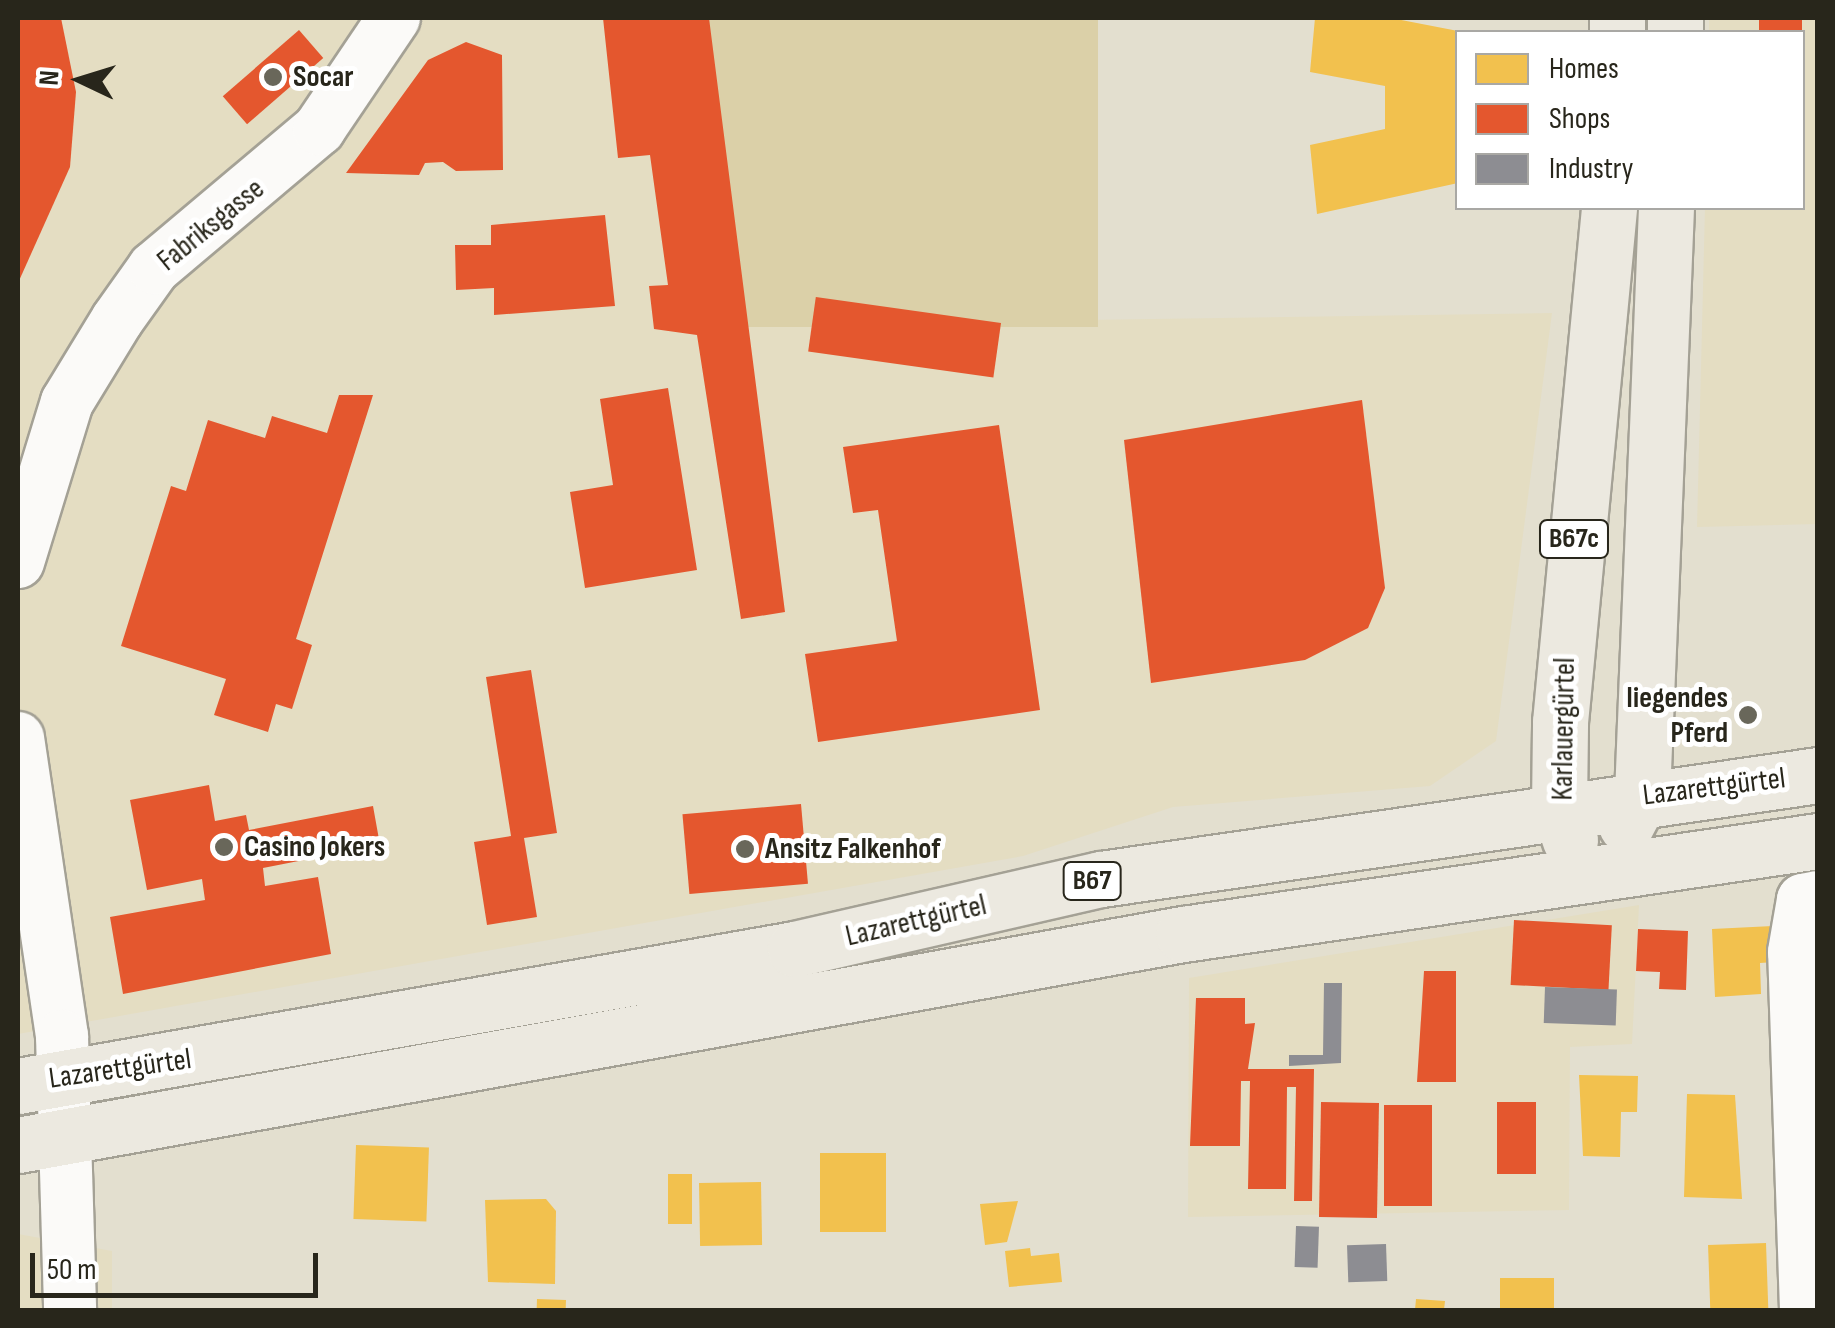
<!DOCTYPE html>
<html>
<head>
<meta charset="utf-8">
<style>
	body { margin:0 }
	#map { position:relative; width:1835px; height:1328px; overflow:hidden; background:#e3dfcf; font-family:"Sofia Sans Condensed",sans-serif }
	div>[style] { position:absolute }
	.built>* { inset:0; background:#e4ddc2 }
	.green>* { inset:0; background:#dbd0a8; transform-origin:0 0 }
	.homes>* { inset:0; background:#f2c14e; transform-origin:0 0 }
	.shops>* { inset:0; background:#e4572e; transform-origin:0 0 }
	.industry>* { inset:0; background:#8d8d92; transform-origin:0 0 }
	.roads { filter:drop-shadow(2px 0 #a4a195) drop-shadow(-2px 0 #a4a195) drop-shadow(0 2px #a4a195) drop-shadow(0 -2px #a4a195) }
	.minor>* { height:52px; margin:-26px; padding:0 26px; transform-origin:26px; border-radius:26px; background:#fbfaf8 }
	.major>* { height:55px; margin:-27.5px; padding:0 27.5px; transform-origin:27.5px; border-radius:27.5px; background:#ece9e0 }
	.dots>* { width:28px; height:28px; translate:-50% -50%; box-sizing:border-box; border:5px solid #fff; border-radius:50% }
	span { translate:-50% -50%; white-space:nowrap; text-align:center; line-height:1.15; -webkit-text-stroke:10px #fff; paint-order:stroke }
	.shield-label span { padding:2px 8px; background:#fff; border:2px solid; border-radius:8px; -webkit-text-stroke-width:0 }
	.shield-label { font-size:28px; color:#28261b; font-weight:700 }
	.poi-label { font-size:30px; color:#28261b; font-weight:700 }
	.left { translate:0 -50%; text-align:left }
	.right { translate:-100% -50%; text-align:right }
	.street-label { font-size:30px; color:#28261b }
	.frame { position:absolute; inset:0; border:20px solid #28261b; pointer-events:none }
	.legend { position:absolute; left:1455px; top:30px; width:350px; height:180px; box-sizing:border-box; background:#fff; border:2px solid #a9a8a4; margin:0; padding:12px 18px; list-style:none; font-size:30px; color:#28261b }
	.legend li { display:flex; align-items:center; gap:20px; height:50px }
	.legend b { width:50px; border:2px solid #a9a8a4 }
	.north { position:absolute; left:30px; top:30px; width:100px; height:100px; -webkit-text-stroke:8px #fff; paint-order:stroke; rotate:274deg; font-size:28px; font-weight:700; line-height:40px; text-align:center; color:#28261b }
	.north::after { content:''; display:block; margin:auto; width:35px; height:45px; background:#28261b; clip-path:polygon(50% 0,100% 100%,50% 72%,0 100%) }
	.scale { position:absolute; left:30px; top:1253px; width:288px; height:45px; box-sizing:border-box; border:5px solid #28261b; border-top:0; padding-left:12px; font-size:30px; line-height:35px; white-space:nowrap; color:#28261b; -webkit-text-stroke:8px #fff; paint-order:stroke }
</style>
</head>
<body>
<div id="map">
	<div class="built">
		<div style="clip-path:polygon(18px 18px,709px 18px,743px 325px,1552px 313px,1496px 741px,1430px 786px,1173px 807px,1023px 856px,18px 1034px)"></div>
		<div style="clip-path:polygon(1709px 18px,1817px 18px,1817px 524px,1697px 527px,1705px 208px,1802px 208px,1802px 32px,1709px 32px)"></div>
		<div style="clip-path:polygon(1639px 905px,1632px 1044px,1570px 1047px,1569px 1210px,1188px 1217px,1189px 978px)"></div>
		<div style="clip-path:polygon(18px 1234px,112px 1251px,112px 1310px,18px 1310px)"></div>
	</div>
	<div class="green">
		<div style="left:709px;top:18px;width:389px;height:309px"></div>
	</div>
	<div class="homes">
		<div style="clip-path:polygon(1315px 18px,1391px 18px,1458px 31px,1458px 183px,1317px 214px,1310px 145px,1385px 129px,1385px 86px,1310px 72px)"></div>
		<div style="clip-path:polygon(1773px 926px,1775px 962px,1760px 963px,1761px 994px,1715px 997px,1712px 929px)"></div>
		<div style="clip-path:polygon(1579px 1075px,1638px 1076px,1637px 1112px,1621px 1112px,1620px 1157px,1583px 1156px)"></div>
		<div style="clip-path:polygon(1687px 1094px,1735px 1095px,1742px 1199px,1684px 1197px)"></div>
		<div style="left:356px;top:1145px;width:73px;height:74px;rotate:2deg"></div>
		<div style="left:820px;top:1153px;width:66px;height:79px"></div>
		<div style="left:668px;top:1174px;width:24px;height:50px"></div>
		<div style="left:761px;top:1182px;width:63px;height:62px;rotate:89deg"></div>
		<div style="clip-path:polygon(546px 1199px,556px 1211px,555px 1284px,488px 1282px,485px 1200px)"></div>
		<div style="clip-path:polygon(1018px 1201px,1007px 1242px,985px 1245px,980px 1204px)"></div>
		<div style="left:1766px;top:1243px;width:67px;height:58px;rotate:88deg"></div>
		<div style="clip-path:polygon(1030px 1248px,1031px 1256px,1059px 1253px,1062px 1282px,1009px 1287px,1005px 1251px)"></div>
		<div style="left:1500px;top:1278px;width:54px;height:32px"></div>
		<div style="left:537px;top:1299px;width:29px;height:11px;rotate:2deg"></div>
		<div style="clip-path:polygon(1416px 1299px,1445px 1301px,1444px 1310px,1415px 1310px)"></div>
	</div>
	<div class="shops">
		<div style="clip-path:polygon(18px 18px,61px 18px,76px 92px,70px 167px,18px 283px)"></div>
		<div style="clip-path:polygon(603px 18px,709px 18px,785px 612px,741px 619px,697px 335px,654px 329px,649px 286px,668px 285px,650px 155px,618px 158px)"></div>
		<div style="left:1759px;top:18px;width:43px;height:14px"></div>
		<div style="left:299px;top:30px;width:37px;height:101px;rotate:49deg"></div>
		<div style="clip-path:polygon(466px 42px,502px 55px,503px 170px,456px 171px,443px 162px,425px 163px,419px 175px,346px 173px,428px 60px)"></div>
		<div style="clip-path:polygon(605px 215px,615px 306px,494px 315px,494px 288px,456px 290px,455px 245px,491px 245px,491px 225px)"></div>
		<div style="left:1001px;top:323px;width:55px;height:187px;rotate:98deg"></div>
		<div style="clip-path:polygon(668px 388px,697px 570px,585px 588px,570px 492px,613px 485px,600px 399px)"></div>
		<div style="clip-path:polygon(339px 395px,373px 395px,296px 639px,312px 645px,292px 709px,276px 704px,268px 732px,214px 715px,226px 679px,121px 646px,171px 486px,186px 491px,208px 420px,265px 438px,272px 416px,327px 433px)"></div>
		<div style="clip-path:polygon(1362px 400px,1385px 588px,1368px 628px,1305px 660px,1151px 683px,1124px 440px)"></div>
		<div style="clip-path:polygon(999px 425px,1040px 710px,818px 742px,805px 654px,897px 641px,878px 510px,853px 513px,843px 447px)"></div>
		<div style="clip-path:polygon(531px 670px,557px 833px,524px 838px,537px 917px,487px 925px,474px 842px,511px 836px,486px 677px)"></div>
		<div style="clip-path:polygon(209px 785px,215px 821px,246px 815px,249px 830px,373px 806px,380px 845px,263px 868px,265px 886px,318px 877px,331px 954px,123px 994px,110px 917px,205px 900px,202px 879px,147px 890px,130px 800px)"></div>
		<div style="left:801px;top:804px;width:80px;height:119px;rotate:85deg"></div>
		<div style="left:1514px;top:920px;width:98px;height:65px;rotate:3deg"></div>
		<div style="clip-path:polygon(1638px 929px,1688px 931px,1686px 990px,1659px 989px,1660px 972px,1636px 971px)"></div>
		<div style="clip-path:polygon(1424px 971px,1456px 971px,1456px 1082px,1417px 1082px)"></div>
		<div style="clip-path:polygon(1196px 998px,1245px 998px,1245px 1024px,1255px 1023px,1248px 1069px,1314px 1069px,1312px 1201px,1294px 1201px,1296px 1087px,1287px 1087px,1286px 1189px,1248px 1189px,1250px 1081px,1241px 1081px,1240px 1146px,1190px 1146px)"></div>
		<div style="left:1321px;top:1102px;width:58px;height:115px;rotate:1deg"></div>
		<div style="left:1497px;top:1102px;width:39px;height:72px"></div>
		<div style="left:1384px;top:1105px;width:48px;height:101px"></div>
	</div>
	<div class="industry">
		<div style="clip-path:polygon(1324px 983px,1342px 983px,1341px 1063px,1289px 1066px,1289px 1055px,1323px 1055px)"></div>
		<div style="left:1545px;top:987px;width:72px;height:36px;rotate:2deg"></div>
		<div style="left:1296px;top:1226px;width:23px;height:41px;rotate:2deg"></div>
		<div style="left:1386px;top:1244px;width:37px;height:39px;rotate:88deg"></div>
	</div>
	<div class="roads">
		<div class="minor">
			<div style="left:18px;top:562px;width:167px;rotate:-73deg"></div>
			<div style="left:67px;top:402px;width:96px;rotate:-58.6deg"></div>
			<div style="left:117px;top:320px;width:64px;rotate:-54.6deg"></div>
			<div style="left:154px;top:268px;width:216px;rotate:-40.1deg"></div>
			<div style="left:319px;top:129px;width:134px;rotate:-56deg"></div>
			<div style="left:18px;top:738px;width:301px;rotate:81.6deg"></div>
			<div style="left:62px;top:1036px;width:274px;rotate:88.3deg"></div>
			<div style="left:1806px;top:1310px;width:358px;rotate:-91.9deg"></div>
			<div style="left:1794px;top:952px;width:53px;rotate:-80.2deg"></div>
			<div style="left:1803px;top:900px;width:15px;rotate:-11deg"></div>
		</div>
		<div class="major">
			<div style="left:1617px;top:32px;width:14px;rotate:-90deg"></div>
			<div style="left:1675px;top:32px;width:14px;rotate:-90deg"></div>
			<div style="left:1626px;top:825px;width:34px;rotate:-62deg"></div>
			<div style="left:1642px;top:795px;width:587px;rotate:-87.66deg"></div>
			<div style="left:1570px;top:840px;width:34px;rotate:-109deg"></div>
			<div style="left:1559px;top:808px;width:86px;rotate:-89.3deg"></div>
			<div style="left:1560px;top:722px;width:516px;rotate:-84.55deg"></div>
			<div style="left:18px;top:1086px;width:789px;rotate:-10deg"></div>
			<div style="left:795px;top:949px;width:314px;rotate:-12.9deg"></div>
			<div style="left:1101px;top:879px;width:725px;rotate:-8.25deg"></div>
			<div style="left:18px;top:1145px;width:1184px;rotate:-10.27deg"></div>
			<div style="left:1183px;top:934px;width:642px;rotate:-8.33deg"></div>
		</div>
	</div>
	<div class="dots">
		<div style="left:273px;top:77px;background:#69675a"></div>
		<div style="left:1748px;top:715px;background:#69675a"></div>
		<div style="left:224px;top:847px;background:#69675a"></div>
		<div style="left:745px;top:849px;background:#69675a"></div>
	</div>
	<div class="shield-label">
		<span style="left:1574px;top:539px">B67c</span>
		<span style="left:1092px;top:881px">B67</span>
	</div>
	<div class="poi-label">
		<span class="left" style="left:293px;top:77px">Socar</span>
		<span class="right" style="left:1728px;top:715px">liegendes<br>Pferd</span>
		<span class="left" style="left:244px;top:847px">Casino Jokers</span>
		<span class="left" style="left:765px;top:849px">Ansitz Falkenhof</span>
	</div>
	<div class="street-label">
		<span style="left:211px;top:225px;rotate:-39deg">Fabriksgasse</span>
		<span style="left:1564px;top:729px;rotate:-89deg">Karlauergürtel</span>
		<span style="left:1714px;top:787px;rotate:-7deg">Lazarettgürtel</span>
		<span style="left:916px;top:921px;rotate:-13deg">Lazarettgürtel</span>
		<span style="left:120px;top:1069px;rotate:-8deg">Lazarettgürtel</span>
	</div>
	<div class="frame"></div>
	<ul class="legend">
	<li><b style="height:28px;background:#f2c14e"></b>Homes</li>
	<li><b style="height:28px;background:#e4572e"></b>Shops</li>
	<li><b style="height:28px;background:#8d8d92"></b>Industry</li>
	</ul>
	<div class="north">N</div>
	<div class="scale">50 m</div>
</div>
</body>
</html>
